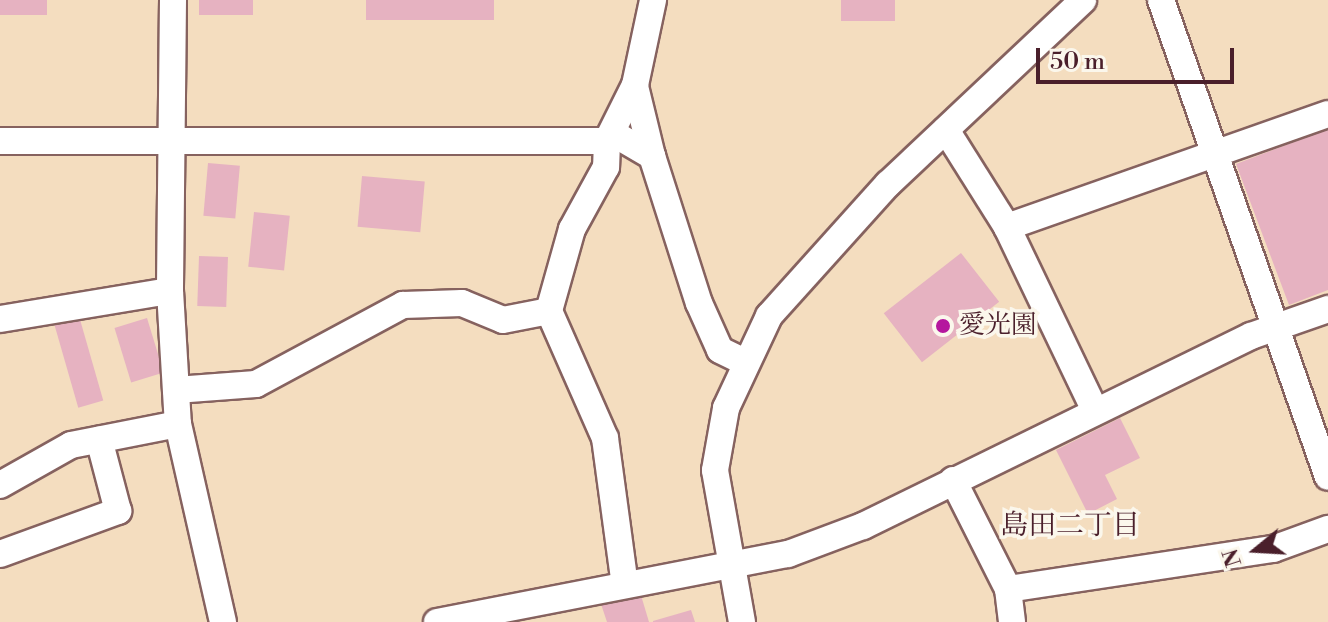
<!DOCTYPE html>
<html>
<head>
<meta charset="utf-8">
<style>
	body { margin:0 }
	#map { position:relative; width:1328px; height:622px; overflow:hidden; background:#f4ddbf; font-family:"Libre Bodoni","Noto Serif JP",serif }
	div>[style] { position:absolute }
	.building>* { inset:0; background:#e6b2c1; transform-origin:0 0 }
	.roads { filter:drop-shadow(2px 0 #86625f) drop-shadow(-2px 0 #86625f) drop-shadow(0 2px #86625f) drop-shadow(0 -2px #86625f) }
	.minor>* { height:26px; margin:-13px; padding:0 13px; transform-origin:13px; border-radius:13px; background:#fff }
	.dots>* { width:22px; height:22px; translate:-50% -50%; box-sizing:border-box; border:4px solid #fbf7ec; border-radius:50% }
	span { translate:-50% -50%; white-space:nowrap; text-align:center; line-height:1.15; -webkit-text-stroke:7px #fbf7ec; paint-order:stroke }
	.poi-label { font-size:26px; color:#4a1f2b }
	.left { translate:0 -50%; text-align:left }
	.neighbourhood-label { font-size:28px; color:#4a1f2b }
	.north { position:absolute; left:1216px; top:510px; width:80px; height:80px; -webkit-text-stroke:6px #fbf7ec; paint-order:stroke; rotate:252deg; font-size:22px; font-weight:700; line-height:32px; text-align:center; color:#4a1f2b }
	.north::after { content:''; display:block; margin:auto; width:28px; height:36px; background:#4a1f2b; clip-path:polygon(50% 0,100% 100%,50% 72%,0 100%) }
	.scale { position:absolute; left:1036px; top:48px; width:198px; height:36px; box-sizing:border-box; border:4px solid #4a1f2b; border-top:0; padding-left:10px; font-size:24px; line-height:28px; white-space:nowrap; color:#4a1f2b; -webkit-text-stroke:6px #fbf7ec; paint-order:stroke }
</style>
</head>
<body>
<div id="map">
	<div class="building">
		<div style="left:0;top:0;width:47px;height:15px"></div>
		<div style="left:199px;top:0;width:54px;height:15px"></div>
		<div style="left:366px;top:0;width:128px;height:20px"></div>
		<div style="left:841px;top:0;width:54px;height:21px"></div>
		<div style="clip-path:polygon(1328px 129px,1328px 290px,1289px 305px,1236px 164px)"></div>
		<div style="left:208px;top:163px;width:32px;height:53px;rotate:5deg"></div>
		<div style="left:362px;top:176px;width:63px;height:51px;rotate:5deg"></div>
		<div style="left:254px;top:212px;width:36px;height:55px;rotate:6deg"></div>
		<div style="left:961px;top:253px;width:62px;height:98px;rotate:52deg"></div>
		<div style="left:199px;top:256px;width:29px;height:50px;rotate:2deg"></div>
		<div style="left:79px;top:316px;width:88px;height:26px;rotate:74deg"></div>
		<div style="left:147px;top:318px;width:57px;height:34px;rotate:73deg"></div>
		<div style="clip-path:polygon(1120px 418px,1140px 458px,1105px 475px,1117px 499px,1088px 514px,1056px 450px)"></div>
		<div style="clip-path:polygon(640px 592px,649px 622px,607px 622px,601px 604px)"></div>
		<div style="clip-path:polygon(691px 610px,695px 622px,653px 622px,653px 621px)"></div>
	</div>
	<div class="roads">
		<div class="minor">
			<div style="left:173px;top:0;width:291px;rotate:90.6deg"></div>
			<div style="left:170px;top:291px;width:133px;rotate:86.6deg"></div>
			<div style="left:178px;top:424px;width:203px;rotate:77.2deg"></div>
			<div style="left:1161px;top:0;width:505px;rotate:70.7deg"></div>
			<div style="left:946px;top:130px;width:115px;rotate:57.8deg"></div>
			<div style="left:1007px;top:227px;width:204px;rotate:64.4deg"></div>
			<div style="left:616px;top:135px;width:42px;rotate:30.3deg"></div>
			<div style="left:652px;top:156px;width:72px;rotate:-103.7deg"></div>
			<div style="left:0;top:141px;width:607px"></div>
			<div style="left:607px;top:141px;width:63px;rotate:-63.4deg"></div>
			<div style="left:635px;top:85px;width:87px;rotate:-78deg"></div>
			<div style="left:607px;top:141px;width:26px;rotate:92deg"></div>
			<div style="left:606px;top:167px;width:71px;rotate:118.7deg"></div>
			<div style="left:572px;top:229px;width:85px;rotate:105.7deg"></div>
			<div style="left:549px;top:311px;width:139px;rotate:66.2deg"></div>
			<div style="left:605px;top:438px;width:148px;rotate:82.3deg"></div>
			<div style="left:652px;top:156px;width:154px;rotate:72.3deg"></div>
			<div style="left:699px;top:303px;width:51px;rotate:65.9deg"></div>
			<div style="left:720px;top:350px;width:28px;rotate:26deg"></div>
			<div style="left:1007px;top:227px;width:340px;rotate:-19.4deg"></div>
			<div style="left:0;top:319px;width:172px;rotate:-9.4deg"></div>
			<div style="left:176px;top:390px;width:80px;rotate:-4.3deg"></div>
			<div style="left:256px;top:384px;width:167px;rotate:-28.3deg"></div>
			<div style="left:403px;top:305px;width:59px;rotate:-1.9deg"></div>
			<div style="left:462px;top:303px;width:44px;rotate:22.5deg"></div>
			<div style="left:503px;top:320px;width:47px;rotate:-11.1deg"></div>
			<div style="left:953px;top:480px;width:122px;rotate:63.2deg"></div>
			<div style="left:1008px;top:589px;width:33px;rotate:83deg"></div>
			<div style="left:0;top:485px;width:81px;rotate:-29.4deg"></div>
			<div style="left:71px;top:445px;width:109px;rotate:-11.1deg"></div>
			<div style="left:0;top:554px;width:126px;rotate:-20deg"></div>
			<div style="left:118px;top:511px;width:74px;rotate:-104.8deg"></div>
			<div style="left:1008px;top:589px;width:268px;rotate:-8.6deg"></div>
			<div style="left:1273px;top:549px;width:59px;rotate:-20deg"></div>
			<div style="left:437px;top:622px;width:358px;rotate:-11deg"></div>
			<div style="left:788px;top:554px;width:80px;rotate:-20.5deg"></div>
			<div style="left:863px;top:526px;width:432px;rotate:-26.1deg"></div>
			<div style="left:1251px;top:336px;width:82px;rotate:-19.3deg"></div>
			<div style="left:742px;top:622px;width:154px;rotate:-100.1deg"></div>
			<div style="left:715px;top:470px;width:63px;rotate:-79.9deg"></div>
			<div style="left:726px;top:408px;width:102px;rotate:-64.9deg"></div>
			<div style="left:769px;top:316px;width:178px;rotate:-48deg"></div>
			<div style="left:888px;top:184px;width:268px;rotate:-43.3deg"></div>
		</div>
	</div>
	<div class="dots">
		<div style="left:943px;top:326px;background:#b5179e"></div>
	</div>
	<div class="poi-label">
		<span class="left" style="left:959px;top:326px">愛光園</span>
	</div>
	<div class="neighbourhood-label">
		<span style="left:1070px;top:526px">島田二丁目</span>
	</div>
	<div class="north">N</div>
	<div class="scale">50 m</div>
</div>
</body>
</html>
